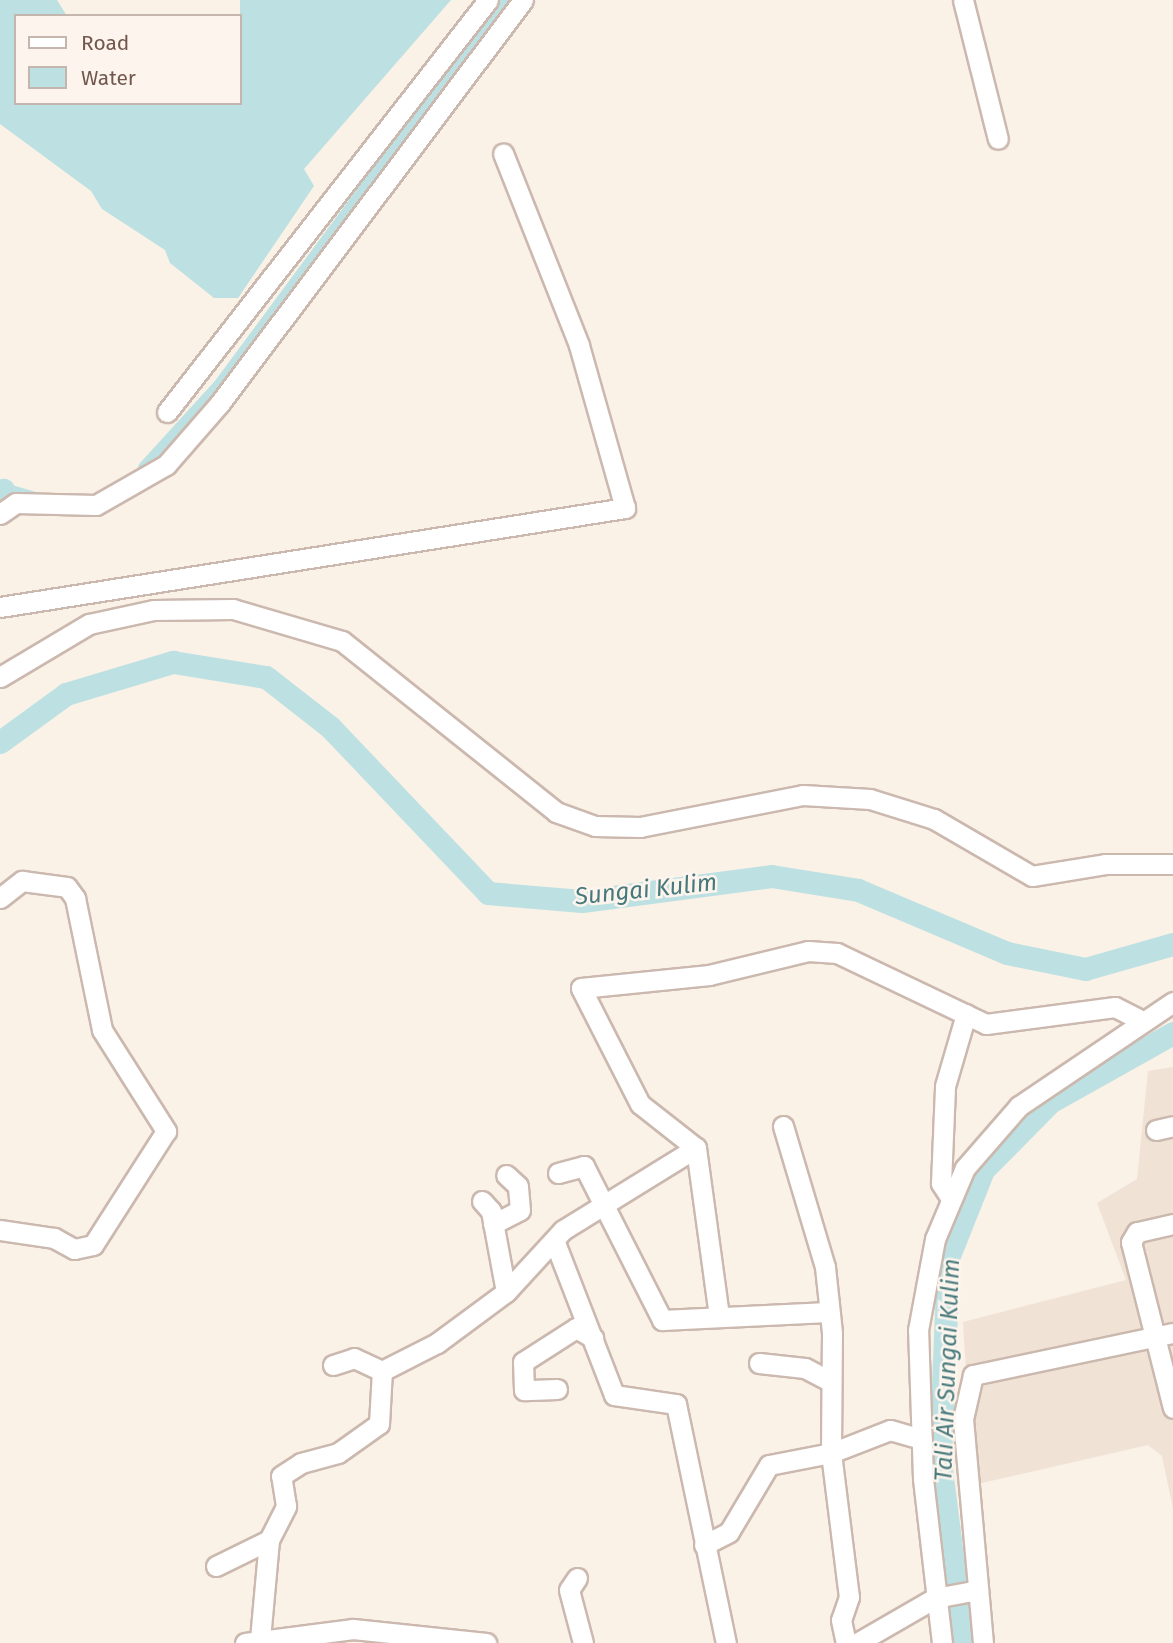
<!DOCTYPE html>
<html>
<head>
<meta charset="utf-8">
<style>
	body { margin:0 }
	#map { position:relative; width:1173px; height:1643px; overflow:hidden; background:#faf1e7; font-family:"Fira Sans",sans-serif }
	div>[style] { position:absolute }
	.residential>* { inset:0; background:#f1e2d6 }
	.water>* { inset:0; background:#bde1e2 }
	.canal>* { height:14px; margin:-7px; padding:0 7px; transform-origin:7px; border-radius:7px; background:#bde1e2 }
	.river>* { height:23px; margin:-11.5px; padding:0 11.5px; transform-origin:11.5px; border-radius:11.5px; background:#bde1e2 }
	.roads { filter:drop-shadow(2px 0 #cbb8ae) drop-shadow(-2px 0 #cbb8ae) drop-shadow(0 2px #cbb8ae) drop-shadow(0 -2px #cbb8ae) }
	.minor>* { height:19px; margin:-9.5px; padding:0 9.5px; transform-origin:9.5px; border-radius:9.5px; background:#fff }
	span { translate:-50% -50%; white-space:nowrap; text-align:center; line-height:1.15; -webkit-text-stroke:5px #fdf5ed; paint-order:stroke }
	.water-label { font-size:24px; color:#46797c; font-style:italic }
	.legend { position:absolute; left:14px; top:14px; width:228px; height:91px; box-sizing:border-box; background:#fdf5ed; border:2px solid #c5b6ad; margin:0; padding:9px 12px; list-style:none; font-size:21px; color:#72574e }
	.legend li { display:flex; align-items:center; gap:14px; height:35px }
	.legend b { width:35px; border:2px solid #c5b6ad }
</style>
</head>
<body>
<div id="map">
	<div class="residential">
		<div style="clip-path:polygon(1173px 1067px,1173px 1509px,1162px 1456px,1148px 1445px,973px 1485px,963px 1322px,1126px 1280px,1097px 1203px,1137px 1179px,1148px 1071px)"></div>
	</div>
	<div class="water">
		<div style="clip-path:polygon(0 0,57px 0,67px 16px,16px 16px,16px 103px,240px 103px,240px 0,451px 0,304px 169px,314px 186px,238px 298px,214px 298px,170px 263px,165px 250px,102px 209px,91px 191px,0 124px)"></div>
	</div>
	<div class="canal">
		<div style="left:145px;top:468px;width:111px;rotate:-47.6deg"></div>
		<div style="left:220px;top:386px;width:480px;rotate:-53.5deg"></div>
		<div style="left:0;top:489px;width:33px;rotate:16deg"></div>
	</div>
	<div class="river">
		<div style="left:0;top:496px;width:7px;rotate:-63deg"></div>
		<div style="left:0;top:742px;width:82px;rotate:-36deg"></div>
		<div style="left:66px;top:694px;width:112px;rotate:-16.7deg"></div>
		<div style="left:173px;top:662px;width:94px;rotate:9.2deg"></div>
		<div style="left:266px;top:677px;width:81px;rotate:38deg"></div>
		<div style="left:330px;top:727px;width:229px;rotate:46.4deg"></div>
		<div style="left:488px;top:893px;width:94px;rotate:4.9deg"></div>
		<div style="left:582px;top:901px;width:191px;rotate:-7.5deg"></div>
		<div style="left:771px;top:876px;width:88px;rotate:9.1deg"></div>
		<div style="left:858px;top:890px;width:162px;rotate:22.9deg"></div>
		<div style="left:1007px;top:953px;width:80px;rotate:11.6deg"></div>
		<div style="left:1085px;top:969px;width:91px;rotate:-15.9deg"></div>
		<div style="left:963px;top:1643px;width:183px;rotate:-97.2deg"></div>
		<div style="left:940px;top:1461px;width:203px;rotate:-87.7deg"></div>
		<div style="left:948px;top:1258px;width:95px;rotate:-68.3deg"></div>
		<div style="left:983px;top:1170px;width:95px;rotate:-45.4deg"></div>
		<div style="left:1050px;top:1102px;width:141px;rotate:-29.3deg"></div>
	</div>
	<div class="roads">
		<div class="minor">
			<div style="left:963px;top:0;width:143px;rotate:75.9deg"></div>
			<div style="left:167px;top:412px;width:522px;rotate:-52.08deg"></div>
			<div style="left:0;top:514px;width:19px;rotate:-35deg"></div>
			<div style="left:16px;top:503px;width:80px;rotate:1.4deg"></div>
			<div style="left:96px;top:505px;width:81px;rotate:-29.7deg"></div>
			<div style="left:166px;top:465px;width:82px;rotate:-48.9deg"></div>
			<div style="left:220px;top:403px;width:504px;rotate:-53.06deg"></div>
			<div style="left:0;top:607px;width:633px;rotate:-9deg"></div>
			<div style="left:625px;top:508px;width:169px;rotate:-105.8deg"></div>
			<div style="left:579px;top:345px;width:206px;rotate:-111.6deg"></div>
			<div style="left:0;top:677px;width:104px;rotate:-30.8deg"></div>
			<div style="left:89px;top:624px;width:66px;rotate:-12.2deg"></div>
			<div style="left:154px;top:610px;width:79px;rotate:-0.7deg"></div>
			<div style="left:233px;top:609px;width:114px;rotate:16.4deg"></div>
			<div style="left:342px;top:641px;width:274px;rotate:38.6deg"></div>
			<div style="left:556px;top:812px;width:41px;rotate:19.7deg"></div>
			<div style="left:595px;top:826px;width:45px;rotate:1.3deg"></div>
			<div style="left:640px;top:827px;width:166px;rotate:-11.1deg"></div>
			<div style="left:803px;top:795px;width:67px;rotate:3.4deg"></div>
			<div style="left:870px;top:799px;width:67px;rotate:17.4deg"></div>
			<div style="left:934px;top:819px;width:113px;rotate:30.2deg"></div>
			<div style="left:1032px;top:876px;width:74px;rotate:-9.3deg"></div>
			<div style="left:1105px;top:864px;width:68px"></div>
			<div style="left:0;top:898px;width:28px;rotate:-38deg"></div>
			<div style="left:22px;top:881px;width:45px;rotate:7.6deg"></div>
			<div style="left:67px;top:887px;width:14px;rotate:54deg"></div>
			<div style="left:75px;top:898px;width:135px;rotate:78.4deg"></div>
			<div style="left:102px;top:1030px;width:120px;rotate:57.6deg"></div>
			<div style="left:166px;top:1131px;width:135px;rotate:122.6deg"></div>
			<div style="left:93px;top:1245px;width:19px;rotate:168deg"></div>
			<div style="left:74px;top:1249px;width:23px;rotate:-151deg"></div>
			<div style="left:54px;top:1238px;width:55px;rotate:-171.6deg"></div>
			<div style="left:783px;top:1126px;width:147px;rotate:73.4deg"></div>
			<div style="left:825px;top:1267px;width:66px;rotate:83.9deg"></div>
			<div style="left:832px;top:1333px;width:120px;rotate:90.5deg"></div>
			<div style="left:831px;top:1453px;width:145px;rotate:82.9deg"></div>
			<div style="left:849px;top:1597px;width:24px;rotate:109deg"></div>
			<div style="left:841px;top:1620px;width:24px;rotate:78deg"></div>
			<div style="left:1156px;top:1130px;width:17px;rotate:-13deg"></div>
			<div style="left:558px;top:1173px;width:27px;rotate:-15deg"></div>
			<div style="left:584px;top:1166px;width:173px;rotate:63.1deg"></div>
			<div style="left:662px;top:1320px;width:166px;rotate:-2.8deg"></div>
			<div style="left:950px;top:1197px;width:17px;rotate:-123deg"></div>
			<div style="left:941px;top:1183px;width:97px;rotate:-87.6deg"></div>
			<div style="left:945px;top:1086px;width:75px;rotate:-73.7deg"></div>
			<div style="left:482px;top:1201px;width:13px;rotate:48deg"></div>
			<div style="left:491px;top:1211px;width:82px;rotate:79.5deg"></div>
			<div style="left:493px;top:1224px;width:30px;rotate:-27deg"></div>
			<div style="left:520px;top:1210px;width:24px;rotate:-95deg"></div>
			<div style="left:518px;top:1186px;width:16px;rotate:-137deg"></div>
			<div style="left:1173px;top:1224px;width:37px;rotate:167deg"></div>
			<div style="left:1137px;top:1232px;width:12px;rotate:121deg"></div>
			<div style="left:1131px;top:1242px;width:171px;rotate:75.8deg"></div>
			<div style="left:554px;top:1240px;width:166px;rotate:68.8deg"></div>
			<div style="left:614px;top:1395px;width:63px;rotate:8.3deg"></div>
			<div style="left:676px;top:1404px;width:244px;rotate:78.2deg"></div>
			<div style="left:719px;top:1316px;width:170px;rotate:-97.8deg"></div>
			<div style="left:696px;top:1148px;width:71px;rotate:-141.8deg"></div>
			<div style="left:640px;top:1104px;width:130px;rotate:-117deg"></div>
			<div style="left:581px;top:988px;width:129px;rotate:-5.8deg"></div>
			<div style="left:709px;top:975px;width:102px;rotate:-13.6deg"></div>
			<div style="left:808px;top:951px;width:29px;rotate:4deg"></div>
			<div style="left:837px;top:953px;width:165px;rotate:25.5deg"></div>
			<div style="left:986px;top:1024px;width:130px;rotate:-7.5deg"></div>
			<div style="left:1115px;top:1007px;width:27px;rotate:27deg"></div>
			<div style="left:759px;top:1363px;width:46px;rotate:6.2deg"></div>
			<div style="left:805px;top:1368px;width:26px;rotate:28deg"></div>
			<div style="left:333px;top:1365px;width:22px;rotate:-18deg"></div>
			<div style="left:354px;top:1358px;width:31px;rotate:25deg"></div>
			<div style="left:382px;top:1371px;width:62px;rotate:-27deg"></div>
			<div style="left:437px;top:1343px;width:86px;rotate:-36.5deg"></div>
			<div style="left:506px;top:1292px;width:84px;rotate:-47.4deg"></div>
			<div style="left:563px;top:1230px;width:156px;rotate:-31.7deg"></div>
			<div style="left:557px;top:1389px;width:33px;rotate:178deg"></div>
			<div style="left:524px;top:1390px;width:28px;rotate:-92deg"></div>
			<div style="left:523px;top:1362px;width:63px;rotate:-32.7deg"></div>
			<div style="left:576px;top:1328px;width:20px;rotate:30deg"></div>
			<div style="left:704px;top:1545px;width:28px;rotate:-27deg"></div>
			<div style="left:729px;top:1532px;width:78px;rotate:-59.2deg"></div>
			<div style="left:769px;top:1465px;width:63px;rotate:-11deg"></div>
			<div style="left:831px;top:1453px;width:63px;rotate:-21.3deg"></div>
			<div style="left:890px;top:1430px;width:33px;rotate:16deg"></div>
			<div style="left:216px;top:1566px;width:59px;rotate:-26.1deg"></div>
			<div style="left:269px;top:1540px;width:38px;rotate:-63deg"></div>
			<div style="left:286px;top:1506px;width:30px;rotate:-99deg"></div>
			<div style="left:281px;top:1476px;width:24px;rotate:-33deg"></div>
			<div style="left:301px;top:1463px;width:38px;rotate:-15deg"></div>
			<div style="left:338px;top:1453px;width:50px;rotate:-35.3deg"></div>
			<div style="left:379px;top:1424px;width:53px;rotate:-86.8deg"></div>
			<div style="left:577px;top:1578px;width:14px;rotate:124deg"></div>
			<div style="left:569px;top:1590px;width:55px;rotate:75.2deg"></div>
			<div style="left:260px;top:1639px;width:99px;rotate:-84.8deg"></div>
			<div style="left:245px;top:1643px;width:109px;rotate:-7.4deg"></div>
			<div style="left:353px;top:1629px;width:134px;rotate:6deg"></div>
			<div style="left:857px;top:1643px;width:90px;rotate:-30deg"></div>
			<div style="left:935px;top:1598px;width:44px;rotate:-10.5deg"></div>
			<div style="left:942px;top:1643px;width:166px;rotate:-96.6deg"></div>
			<div style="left:923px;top:1478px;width:148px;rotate:-91.9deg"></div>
			<div style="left:918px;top:1330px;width:93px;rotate:-79.4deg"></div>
			<div style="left:935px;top:1239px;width:77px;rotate:-67.1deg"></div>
			<div style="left:965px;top:1168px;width:82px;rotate:-48.9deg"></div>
			<div style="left:1019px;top:1106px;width:186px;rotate:-34deg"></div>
			<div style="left:983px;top:1643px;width:225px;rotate:-95.1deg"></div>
			<div style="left:963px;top:1419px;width:45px;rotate:-77.2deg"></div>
			<div style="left:973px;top:1375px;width:204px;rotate:-11.9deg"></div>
		</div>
	</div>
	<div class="water-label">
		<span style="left:646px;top:890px;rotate:-6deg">Sungai Kulim</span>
		<span style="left:948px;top:1370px;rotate:-88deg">Tali Air Sungai Kulim</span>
	</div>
	<ul class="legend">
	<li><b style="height:9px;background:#fff"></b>Road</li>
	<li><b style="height:19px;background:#bde1e2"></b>Water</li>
	</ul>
</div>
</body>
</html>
